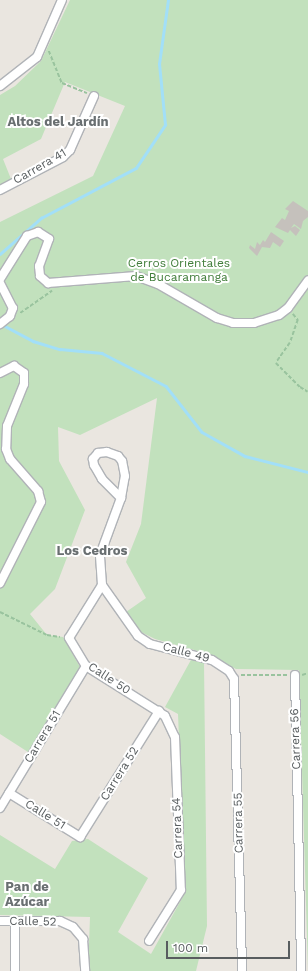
<!DOCTYPE html>
<html>
<head>
<meta charset="utf-8">
<style>
	body { margin:0 }
	#map { position:relative; width:308px; height:971px; overflow:hidden; background:#eae6e0; font-family:"Work Sans",sans-serif }
	div>[style] { position:absolute }
	.green>* { inset:0; background:#c2e1bd }
	.stream>* { height:2.5px; margin:-1.25px; padding:0 1.25px; transform-origin:1.25px; border-radius:1.25px; background:#a2dff8 }
	.building>* { inset:0; background:#c5c1bc }
	.path>* { height:1.5px; margin-top:-0.75px; transform-origin:0; background:repeating-linear-gradient(90deg,#99c39e 0 4px,transparent 0 6px) }
	.roads { filter:drop-shadow(1px 0 #b0b3b7) drop-shadow(-1px 0 #b0b3b7) drop-shadow(0 1px #b0b3b7) drop-shadow(0 -1px #b0b3b7) }
	.minor>* { height:8px; margin:-4px; padding:0 4px; transform-origin:4px; border-radius:4px; background:#fff }
	span { translate:-50% -50%; white-space:nowrap; text-align:center; line-height:1.15; -webkit-text-stroke:4px #fff; paint-order:stroke }
	.street-label { font-size:12px; color:#585d5f }
	.park-label { font-size:12px; color:#407d3a }
	.neighbourhood-label { font-size:13px; color:#696f71; font-weight:700 }
	.scale { position:absolute; left:166px; top:941px; width:124px; height:18px; box-sizing:border-box; border:2px solid #585d5f; border-top:0; padding-left:5px; font-size:12px; line-height:14px; white-space:nowrap; color:#585d5f; -webkit-text-stroke:3px #fff; paint-order:stroke }
</style>
</head>
<body>
<div id="map">
	<div class="green">
		<div style="clip-path:polygon(70px 0,308px 0,308px 971px,299px 670px,236px 669px,205px 653px,155px 639px,141px 632px,126px 612px,146px 598px,126px 562px,141px 524px,157px 398px,80px 435px,58px 427px,59px 461px,85px 510px,55px 589px,30px 614px,47px 635px,63px 637px,80px 667px,28px 752px,0 734px,0 222px,93px 176px,125px 106px,65px 82px,41px 139px,3px 159px,11px 179px,0 185px,0 95px,15px 86px,41px 61px)"></div>
		<div style="clip-path:polygon(192px 658px,204px 662px,207px 926px,196px 971px,88px 971px,90px 917px,0 915px,0 835px,55px 869px,72px 841px,88px 839px,148px 878px,118px 932px,151px 954px,185px 893px,178px 714px,165px 707px)"></div>
	</div>
	<div class="stream">
		<div style="left:0;top:254px;width:55px;rotate:-41.3deg"></div>
		<div style="left:41px;top:218px;width:107px;rotate:-27.8deg"></div>
		<div style="left:136px;top:168px;width:52px;rotate:-56deg"></div>
		<div style="left:165px;top:125px;width:61px;rotate:-95.6deg"></div>
		<div style="left:159px;top:64px;width:65px;rotate:-82deg"></div>
		<div style="left:3px;top:325px;width:34px;rotate:28deg"></div>
		<div style="left:33px;top:341px;width:28px;rotate:17deg"></div>
		<div style="left:60px;top:349px;width:42px;rotate:5.4deg"></div>
		<div style="left:102px;top:353px;width:72px;rotate:27.3deg"></div>
		<div style="left:166px;top:386px;width:58px;rotate:52deg"></div>
		<div style="left:202px;top:432px;width:49px;rotate:29.2deg"></div>
		<div style="left:245px;top:456px;width:65px;rotate:14.3deg"></div>
	</div>
	<div class="building">
		<div style="clip-path:polygon(293px 201px,308px 211px,308px 217px,303px 221px,301px 229px,294px 224px,291px 228px,295px 226px,300px 230px,296px 236px,290px 230px,288px 233px,275px 227px,282px 218px,285px 220px,289px 211px,285px 209px)"></div>
		<div style="clip-path:polygon(271px 232px,284px 241px,280px 247px,273px 242px,270px 248px,262px 247px,257px 256px,249px 248px,250px 245px,255px 249px,257px 242px,260px 245px,263px 240px,265px 242px)"></div>
	</div>
	<div class="path">
		<div style="left:49px;top:51px;width:35px;rotate:68deg"></div>
		<div style="left:62px;top:83px;width:27px;rotate:22deg"></div>
		<div style="left:20px;top:313px;width:39px;rotate:-35deg"></div>
		<div style="left:293px;top:314px;width:8px;rotate:50deg"></div>
		<div style="left:298px;top:320px;width:24px;rotate:109deg"></div>
		<div style="left:290px;top:343px;width:24px;rotate:125deg"></div>
		<div style="left:276px;top:363px;width:34px;rotate:45deg"></div>
		<div style="left:300px;top:387px;width:9px;rotate:32deg"></div>
		<div style="left:0;top:612px;width:52px;rotate:26.1deg"></div>
		<div style="left:47px;top:635px;width:13px;rotate:9deg"></div>
		<div style="left:241px;top:675px;width:46px"></div>
		<div style="left:302px;top:675px;width:6px;rotate:-18deg"></div>
	</div>
	<div class="roads">
		<div class="minor">
			<div style="left:0;top:86px;width:47px;rotate:-38.1deg"></div>
			<div style="left:37px;top:57px;width:62px;rotate:-66.3deg"></div>
			<div style="left:0;top:190px;width:71px;rotate:-27.6deg"></div>
			<div style="left:63px;top:157px;width:10px;rotate:-45deg"></div>
			<div style="left:70px;top:150px;width:59px;rotate:-66deg"></div>
			<div style="left:0;top:279px;width:51px;rotate:-57.9deg"></div>
			<div style="left:27px;top:236px;width:12px;rotate:-20deg"></div>
			<div style="left:38px;top:232px;width:13px;rotate:32deg"></div>
			<div style="left:49px;top:239px;width:29px;rotate:110deg"></div>
			<div style="left:39px;top:266px;width:10px;rotate:84deg"></div>
			<div style="left:40px;top:276px;width:11px;rotate:41deg"></div>
			<div style="left:48px;top:283px;width:88px;rotate:-4.5deg"></div>
			<div style="left:136px;top:276px;width:23px;rotate:20deg"></div>
			<div style="left:158px;top:284px;width:68px;rotate:30deg"></div>
			<div style="left:217px;top:318px;width:17px;rotate:17deg"></div>
			<div style="left:233px;top:323px;width:21px"></div>
			<div style="left:254px;top:323px;width:26px;rotate:-18deg"></div>
			<div style="left:279px;top:315px;width:11px;rotate:-38deg"></div>
			<div style="left:288px;top:308px;width:34px;rotate:-54deg"></div>
			<div style="left:0;top:283px;width:28px;rotate:63deg"></div>
			<div style="left:13px;top:308px;width:9px;rotate:111deg"></div>
			<div style="left:10px;top:316px;width:13px;rotate:141deg"></div>
			<div style="left:0;top:373px;width:16px;rotate:-27deg"></div>
			<div style="left:14px;top:366px;width:12px;rotate:35deg"></div>
			<div style="left:24px;top:373px;width:11px;rotate:90deg"></div>
			<div style="left:24px;top:384px;width:45px;rotate:112deg"></div>
			<div style="left:7px;top:426px;width:23px;rotate:92deg"></div>
			<div style="left:6px;top:449px;width:11px;rotate:68deg"></div>
			<div style="left:10px;top:459px;width:43px;rotate:48.8deg"></div>
			<div style="left:38px;top:491px;width:11px;rotate:75deg"></div>
			<div style="left:41px;top:502px;width:91px;rotate:116.8deg"></div>
			<div style="left:102px;top:585px;width:62px;rotate:54.8deg"></div>
			<div style="left:138px;top:636px;width:14px;rotate:34deg"></div>
			<div style="left:150px;top:644px;width:64px;rotate:14.5deg"></div>
			<div style="left:212px;top:660px;width:20px;rotate:33deg"></div>
			<div style="left:229px;top:671px;width:9px;rotate:58deg"></div>
			<div style="left:234px;top:679px;width:292px;rotate:88.4deg"></div>
			<div style="left:102px;top:585px;width:62px;rotate:121.9deg"></div>
			<div style="left:69px;top:638px;width:33px;rotate:59deg"></div>
			<div style="left:86px;top:666px;width:93px;rotate:32.3deg"></div>
			<div style="left:165px;top:716px;width:23px;rotate:65deg"></div>
			<div style="left:175px;top:737px;width:153px;rotate:87.8deg"></div>
			<div style="left:181px;top:890px;width:60px;rotate:122.1deg"></div>
			<div style="left:102px;top:585px;width:30px;rotate:-94deg"></div>
			<div style="left:100px;top:555px;width:61px;rotate:-69.8deg"></div>
			<div style="left:121px;top:498px;width:22px;rotate:-80deg"></div>
			<div style="left:125px;top:476px;width:15px;rotate:-101deg"></div>
			<div style="left:122px;top:461px;width:6px;rotate:-129deg"></div>
			<div style="left:118px;top:456px;width:12px;rotate:-160deg"></div>
			<div style="left:107px;top:452px;width:9px;rotate:174deg"></div>
			<div style="left:98px;top:453px;width:8px;rotate:130deg"></div>
			<div style="left:93px;top:459px;width:6px;rotate:81deg"></div>
			<div style="left:94px;top:465px;width:16px;rotate:60deg"></div>
			<div style="left:102px;top:479px;width:27px;rotate:45deg"></div>
			<div style="left:295px;top:675px;width:296px;rotate:88.8deg"></div>
			<div style="left:9px;top:793px;width:84px;rotate:31.8deg"></div>
			<div style="left:80px;top:837px;width:149px;rotate:-57.9deg"></div>
			<div style="left:0;top:808px;width:166px;rotate:-58.8deg"></div>
			<div style="left:0;top:921px;width:60px"></div>
			<div style="left:60px;top:921px;width:14px;rotate:25deg"></div>
			<div style="left:73px;top:927px;width:16px;rotate:50deg"></div>
			<div style="left:83px;top:939px;width:32px;rotate:86deg"></div>
			<div style="left:15px;top:921px;width:50px;rotate:90deg"></div>
		</div>
	</div>
	<div class="street-label">
		<span style="left:40px;top:167px;rotate:-30deg">Carrera 41</span>
		<span style="left:186px;top:653px;rotate:15deg">Calle 49</span>
		<span style="left:109px;top:679px;rotate:33deg">Calle 50</span>
		<span style="left:43px;top:737px;rotate:-59deg">Carrera 51</span>
		<span style="left:296px;top:739px;rotate:-92deg">Carrera 56</span>
		<span style="left:120px;top:774px;rotate:-58deg">Carrera 52</span>
		<span style="left:45px;top:815px;rotate:32deg">Calle 51</span>
		<span style="left:239px;top:823px;rotate:-91deg">Carrera 55</span>
		<span style="left:178px;top:828px;rotate:-92deg">Carrera 54</span>
		<span style="left:33px;top:922px;rotate:1deg">Calle 52</span>
	</div>
	<div class="park-label">
		<span style="left:179px;top:271px">Cerros Orientales<br>de Bucaramanga</span>
	</div>
	<div class="neighbourhood-label">
		<span style="left:58px;top:122px">Altos del Jardín</span>
		<span style="left:92px;top:551px">Los Cedros</span>
		<span style="left:27px;top:895px">Pan de<br>Azúcar</span>
	</div>
	<div class="scale">100 m</div>
</div>
</body>
</html>
